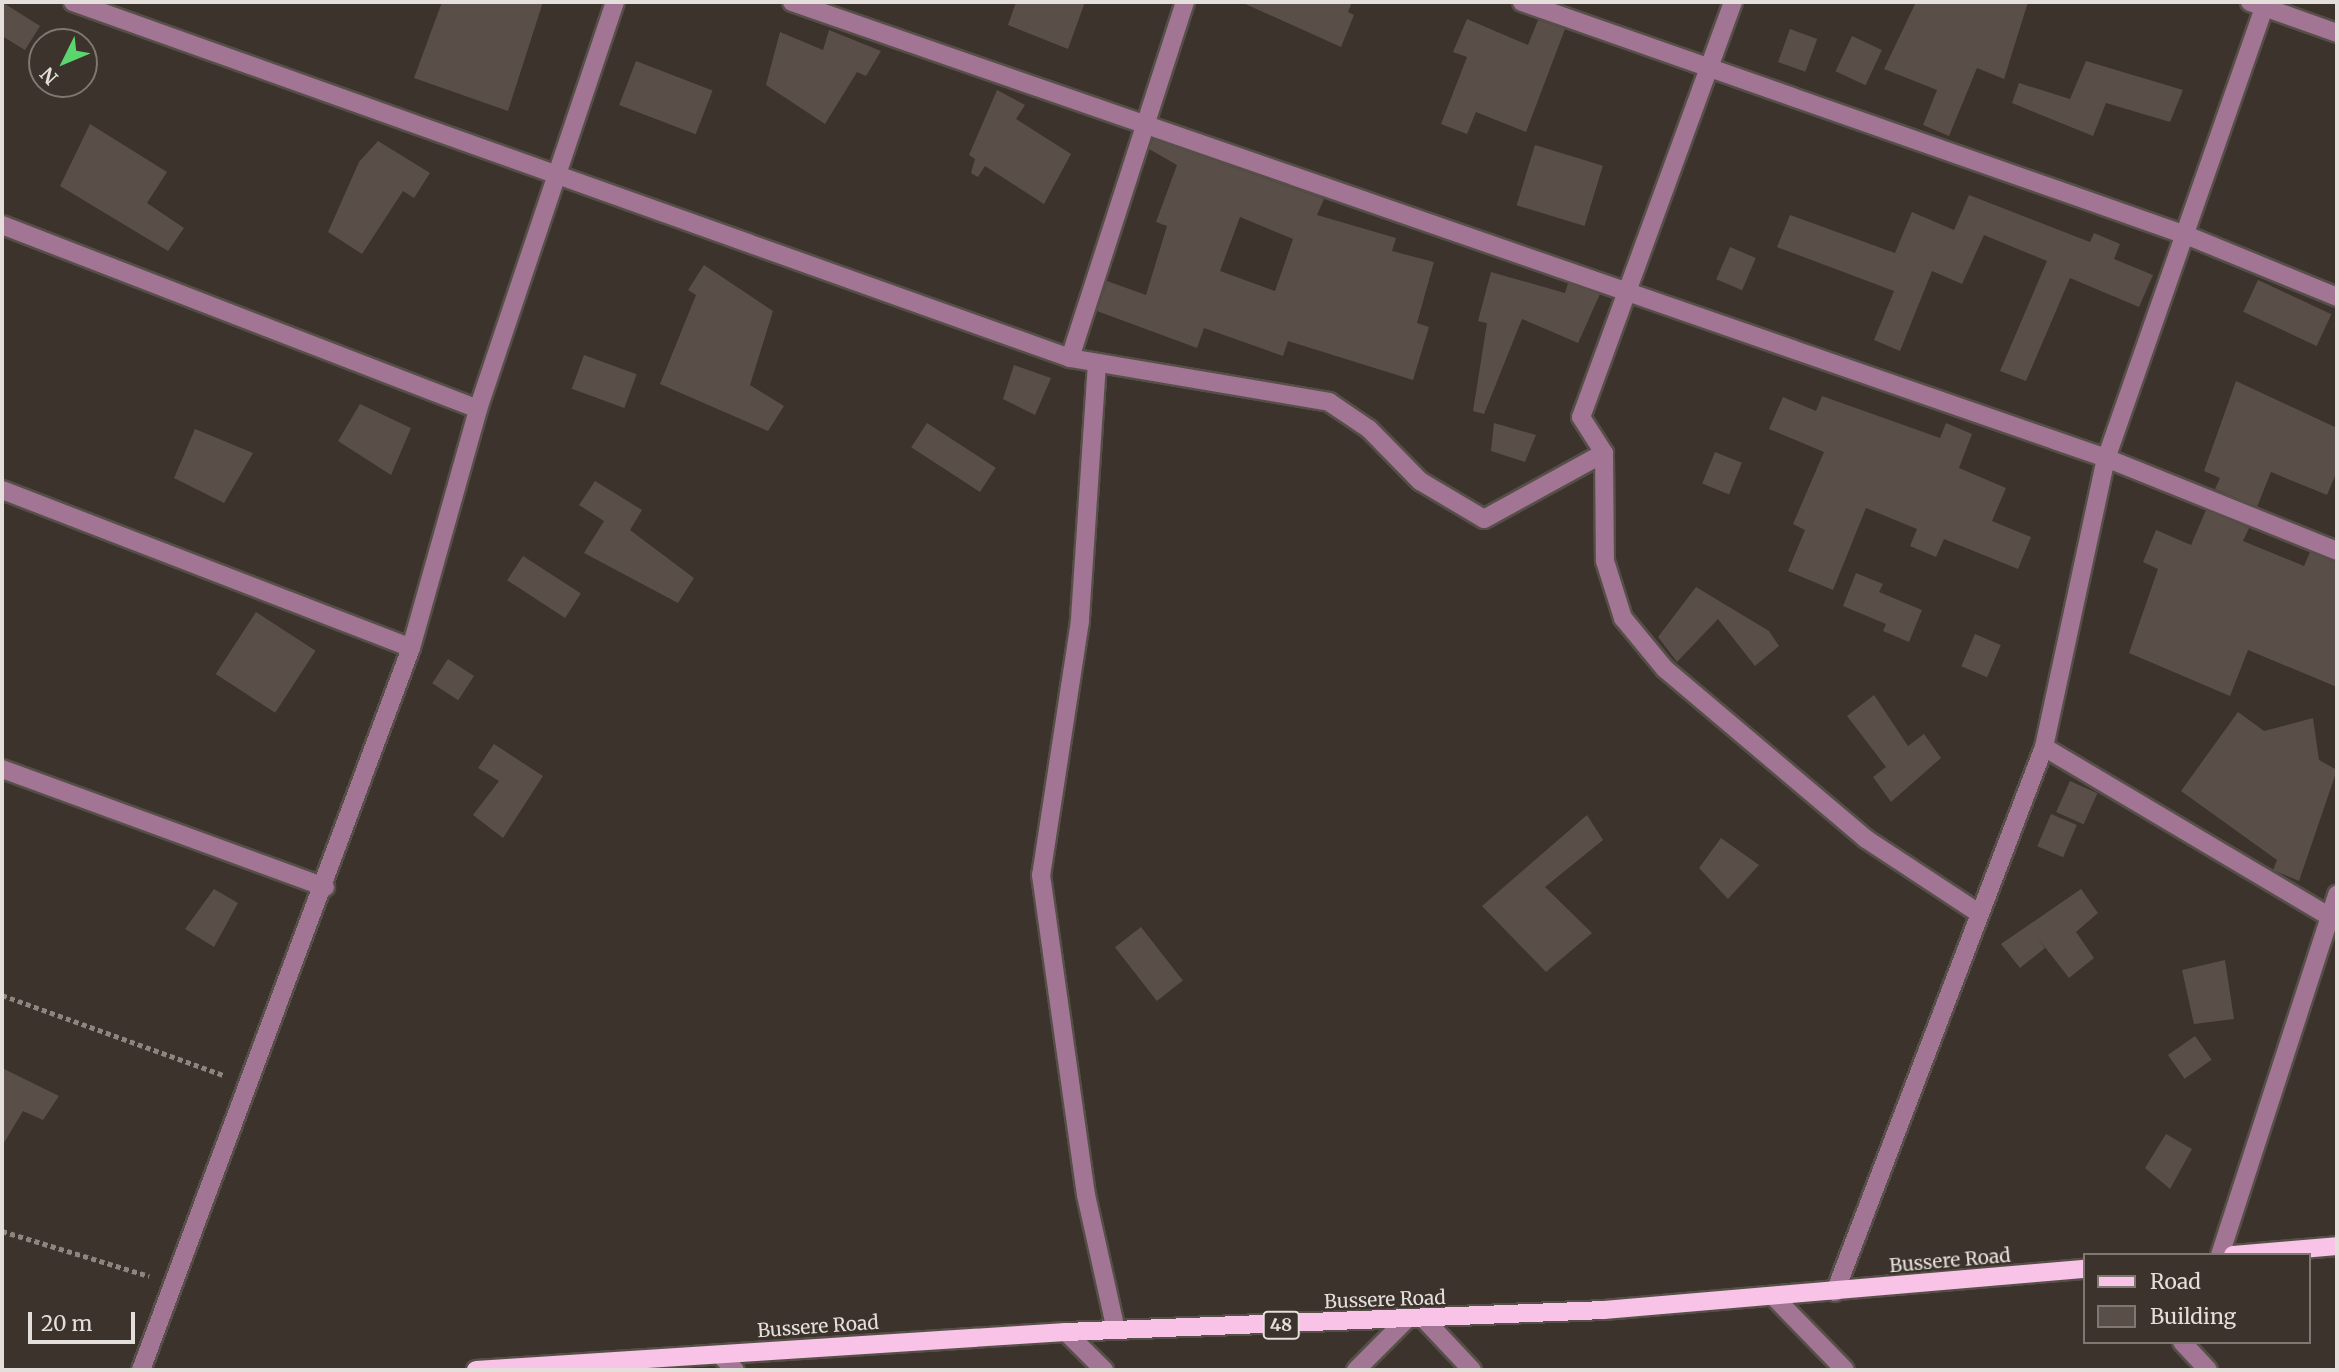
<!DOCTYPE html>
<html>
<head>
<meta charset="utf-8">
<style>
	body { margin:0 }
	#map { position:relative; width:2339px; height:1372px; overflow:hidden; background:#3b332c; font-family:Merriweather,serif }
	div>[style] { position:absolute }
	.building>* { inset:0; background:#594f48; transform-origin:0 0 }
	.path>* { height:4.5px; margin-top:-2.25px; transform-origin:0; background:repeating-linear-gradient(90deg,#8d8680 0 5px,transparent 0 8.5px) }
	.roads { filter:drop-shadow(2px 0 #564f48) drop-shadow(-2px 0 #564f48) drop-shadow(0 2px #564f48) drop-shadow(0 -2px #564f48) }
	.minor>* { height:18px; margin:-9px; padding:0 9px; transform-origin:9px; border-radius:9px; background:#a17593 }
	.major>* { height:18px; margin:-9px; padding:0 9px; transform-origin:9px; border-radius:9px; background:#f8c3e6 }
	span { translate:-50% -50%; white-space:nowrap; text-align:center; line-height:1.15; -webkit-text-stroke:5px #3b332c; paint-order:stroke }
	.shield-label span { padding:2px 5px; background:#3b332c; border:2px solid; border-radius:5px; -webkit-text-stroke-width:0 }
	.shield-label { font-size:18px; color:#e5dfdb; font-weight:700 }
	.street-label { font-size:19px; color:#e5dfdb }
	.frame { position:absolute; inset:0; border:4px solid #e5dfdb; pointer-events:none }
	.legend { position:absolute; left:2083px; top:1253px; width:228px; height:91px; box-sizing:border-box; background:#3b332c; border:2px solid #7f7872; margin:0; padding:9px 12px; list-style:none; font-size:21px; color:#e5dfdb }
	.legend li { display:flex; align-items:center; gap:14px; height:35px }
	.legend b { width:35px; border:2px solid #7f7872 }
	.north { position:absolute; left:28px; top:28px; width:70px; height:70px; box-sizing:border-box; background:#3b332c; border:2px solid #7f7872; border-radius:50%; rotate:227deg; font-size:19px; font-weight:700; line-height:28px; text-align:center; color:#e5dfdb }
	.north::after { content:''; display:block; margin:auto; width:24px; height:32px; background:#5bd56e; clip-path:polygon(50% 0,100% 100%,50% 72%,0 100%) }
	.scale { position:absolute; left:28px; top:1312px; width:107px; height:32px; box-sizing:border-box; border:4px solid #e5dfdb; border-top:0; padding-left:9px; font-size:21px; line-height:24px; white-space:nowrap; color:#e5dfdb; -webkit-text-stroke:5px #3b332c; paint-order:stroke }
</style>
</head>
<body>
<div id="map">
	<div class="building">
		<div style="clip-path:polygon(2px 2px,40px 26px,25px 50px,2px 36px)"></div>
		<div style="clip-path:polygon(442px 2px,543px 2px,508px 111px,414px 78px)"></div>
		<div style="clip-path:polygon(1016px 2px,1085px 2px,1068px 49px,1008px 25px)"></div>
		<div style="clip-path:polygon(1241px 2px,1352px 2px,1348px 12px,1354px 15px,1341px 47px)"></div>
		<div style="clip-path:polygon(1916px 2px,2028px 2px,2004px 79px,1977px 68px,1949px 136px,1923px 125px,1937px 90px,1884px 69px)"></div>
		<div style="clip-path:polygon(1467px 19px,1528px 45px,1538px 20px,1565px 29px,1526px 132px,1476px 112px,1467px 134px,1441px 124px,1467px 57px,1453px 52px)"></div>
		<div style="left:1790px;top:29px;width:29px;height:35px;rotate:20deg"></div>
		<div style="clip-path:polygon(829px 30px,881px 51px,866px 76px,857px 72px,825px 124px,766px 85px,780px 32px,823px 50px)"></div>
		<div style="left:1852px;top:36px;width:33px;height:39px;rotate:25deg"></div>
		<div style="left:636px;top:61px;width:82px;height:47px;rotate:21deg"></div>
		<div style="clip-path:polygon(2086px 61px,2183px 90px,2170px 122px,2106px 103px,2093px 136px,2012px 103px,2019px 83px,2070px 99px)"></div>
		<div style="clip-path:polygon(997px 90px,1025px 105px,1016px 119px,1071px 154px,1044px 204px,985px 166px,978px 177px,971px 173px,975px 159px,969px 155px)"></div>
		<div style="clip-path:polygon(90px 124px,167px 172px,147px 203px,184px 228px,168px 251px,60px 186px)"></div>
		<div style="clip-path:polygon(evenodd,1153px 139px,1324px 199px,1317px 215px,1396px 238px,1392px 251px,1434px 262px,1417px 323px,1429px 327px,1413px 380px,1288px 341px,1283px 356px,1204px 328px,1197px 348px,1097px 311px,1107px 281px,1146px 295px,1167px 226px,1156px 222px,1177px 165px,1149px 149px,1153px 139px,1240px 217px,1293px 239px,1275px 291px,1220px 271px,1240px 217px)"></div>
		<div style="clip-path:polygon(378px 141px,430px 173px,414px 198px,403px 191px,362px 254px,328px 232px,359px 162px)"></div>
		<div style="left:1535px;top:145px;width:71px;height:63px;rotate:17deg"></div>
		<div style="clip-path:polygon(1969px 195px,2090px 242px,2094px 233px,2120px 244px,2114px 259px,2153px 275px,2139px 307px,2070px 278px,2026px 381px,2000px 371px,2047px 261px,1984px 235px,1962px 284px,1932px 271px,1900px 351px,1874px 340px,1894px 291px,1777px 247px,1790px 215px,1895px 253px,1912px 212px,1954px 230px)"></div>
		<div style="left:1730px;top:247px;width:28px;height:35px;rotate:23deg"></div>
		<div style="clip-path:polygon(704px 265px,773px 311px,750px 385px,784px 406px,768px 431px,660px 384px,696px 295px,688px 290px)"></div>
		<div style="clip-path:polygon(1491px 272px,1565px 293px,1568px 283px,1600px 294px,1578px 343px,1522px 319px,1484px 414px,1473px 411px,1487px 323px,1478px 321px)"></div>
		<div style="left:2258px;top:280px;width:81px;height:35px;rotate:25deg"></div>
		<div style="left:584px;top:355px;width:56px;height:36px;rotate:20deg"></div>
		<div style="clip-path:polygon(1014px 365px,1051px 378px,1035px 415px,1003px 399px)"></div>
		<div style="clip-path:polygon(2236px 381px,2337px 428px,2337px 471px,2327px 495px,2271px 472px,2257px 507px,2215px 489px,2220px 478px,2204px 471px)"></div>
		<div style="clip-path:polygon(1822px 396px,1940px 438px,1946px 423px,1972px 434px,1959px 468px,2006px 488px,1992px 521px,2031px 537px,2018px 569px,1944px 539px,1936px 557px,1910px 546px,1917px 529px,1866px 508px,1833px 590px,1788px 571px,1805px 530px,1793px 524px,1824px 452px,1769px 429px,1783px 397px,1816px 411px)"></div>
		<div style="clip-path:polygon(360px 404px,411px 428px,391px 475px,338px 441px)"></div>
		<div style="left:927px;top:423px;width:82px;height:29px;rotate:33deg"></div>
		<div style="clip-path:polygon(1494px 423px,1536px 435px,1525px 462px,1491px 451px)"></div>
		<div style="clip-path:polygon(195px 429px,253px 453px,224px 503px,174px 478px)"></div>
		<div style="left:1715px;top:452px;width:29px;height:34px;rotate:22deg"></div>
		<div style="clip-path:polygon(595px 481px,642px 510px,630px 530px,694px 578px,678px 603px,584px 553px,604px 521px,579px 505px)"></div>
		<div style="clip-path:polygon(2206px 510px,2249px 528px,2243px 541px,2304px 566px,2310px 552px,2337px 563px,2337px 687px,2248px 650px,2230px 696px,2129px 653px,2158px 569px,2143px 562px,2156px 530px,2191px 545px)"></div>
		<div style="left:523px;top:556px;width:69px;height:29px;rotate:33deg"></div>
		<div style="clip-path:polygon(1856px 573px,1883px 584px,1879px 592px,1922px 610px,1909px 642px,1883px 631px,1886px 624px,1843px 606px)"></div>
		<div style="clip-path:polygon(1696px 587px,1769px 631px,1779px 646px,1755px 666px,1718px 619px,1677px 662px,1658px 637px)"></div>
		<div style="left:256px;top:612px;width:71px;height:74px;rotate:33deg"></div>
		<div style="left:1975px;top:634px;width:28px;height:35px;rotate:23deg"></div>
		<div style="left:448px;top:659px;width:31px;height:29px;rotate:33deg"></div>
		<div style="clip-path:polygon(1874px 695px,1908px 746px,1924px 734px,1941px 758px,1891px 802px,1873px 777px,1886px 767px,1847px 716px)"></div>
		<div style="clip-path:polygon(2238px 712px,2264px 731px,2313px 718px,2319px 760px,2337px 770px,2299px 881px,2273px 870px,2277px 860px,2181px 791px)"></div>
		<div style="clip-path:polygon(494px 744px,543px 776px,503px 838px,473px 815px,499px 781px,478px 768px)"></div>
		<div style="left:2070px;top:781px;width:30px;height:34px;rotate:24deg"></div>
		<div style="left:2051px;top:814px;width:28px;height:35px;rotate:23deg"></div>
		<div style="clip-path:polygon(1587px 815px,1603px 840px,1545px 887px,1592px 933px,1546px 972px,1482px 906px)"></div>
		<div style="clip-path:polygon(1721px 838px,1759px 865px,1728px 899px,1699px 868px)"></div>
		<div style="clip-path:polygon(214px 889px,238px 903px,214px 947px,185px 929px)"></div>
		<div style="clip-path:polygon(2081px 889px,2098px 913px,2076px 932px,2094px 958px,2069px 978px,2037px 937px,2045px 948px,2020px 968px,2001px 944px)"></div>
		<div style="left:1141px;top:927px;width:68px;height:33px;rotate:52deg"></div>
		<div style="clip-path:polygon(2225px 960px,2234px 1019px,2194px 1024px,2182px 970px)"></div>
		<div style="left:2195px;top:1036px;width:29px;height:33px;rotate:55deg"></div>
		<div style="clip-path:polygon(2px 1068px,59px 1096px,43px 1120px,23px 1111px,2px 1146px)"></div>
		<div style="clip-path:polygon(2166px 1134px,2192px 1149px,2170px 1189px,2145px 1168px)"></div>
	</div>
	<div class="path">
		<div style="left:2px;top:995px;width:235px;rotate:19.9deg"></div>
		<div style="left:2px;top:1231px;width:154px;rotate:17deg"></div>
	</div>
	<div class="roads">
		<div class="minor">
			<div style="left:73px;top:2px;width:1059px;rotate:19.65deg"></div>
			<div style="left:1070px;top:358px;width:263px;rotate:9.6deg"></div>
			<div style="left:1329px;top:402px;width:48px;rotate:34deg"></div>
			<div style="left:1369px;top:429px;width:73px;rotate:45.6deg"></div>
			<div style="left:1420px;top:481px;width:74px;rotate:30.7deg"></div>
			<div style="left:1484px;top:519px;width:137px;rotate:-28.8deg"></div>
			<div style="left:792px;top:2px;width:1391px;rotate:19.14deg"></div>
			<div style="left:2106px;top:458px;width:249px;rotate:21.9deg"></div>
			<div style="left:1522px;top:2px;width:704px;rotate:19.34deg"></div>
			<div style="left:2186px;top:235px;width:163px;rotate:22.3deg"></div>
			<div style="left:1733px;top:2px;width:442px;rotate:110.1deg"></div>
			<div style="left:1581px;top:417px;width:43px;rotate:57.4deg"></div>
			<div style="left:1604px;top:453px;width:108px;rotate:89.5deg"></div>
			<div style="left:1605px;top:561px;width:60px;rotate:72.5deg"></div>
			<div style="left:1623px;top:618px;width:66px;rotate:50.5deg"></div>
			<div style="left:1665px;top:669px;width:263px;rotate:40.2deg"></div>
			<div style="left:1866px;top:839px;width:136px;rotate:33.3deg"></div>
			<div style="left:2250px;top:2px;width:92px;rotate:19.6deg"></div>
			<div style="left:2266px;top:2px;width:483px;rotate:109.3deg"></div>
			<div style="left:2106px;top:458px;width:296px;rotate:102.1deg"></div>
			<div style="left:2044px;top:747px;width:341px;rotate:30.7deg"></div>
			<div style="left:2px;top:225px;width:510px;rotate:21.13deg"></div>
			<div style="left:1070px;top:358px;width:374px;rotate:-72.1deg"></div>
			<div style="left:1097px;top:363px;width:259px;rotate:93.8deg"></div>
			<div style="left:1080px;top:621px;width:257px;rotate:98.7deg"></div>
			<div style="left:1041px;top:875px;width:323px;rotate:82deg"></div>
			<div style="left:1086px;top:1195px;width:138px;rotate:77.5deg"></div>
			<div style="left:2px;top:490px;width:438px;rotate:21.1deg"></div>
			<div style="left:2px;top:769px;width:344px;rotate:20.1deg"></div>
			<div style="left:2220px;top:1255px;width:379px;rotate:-72deg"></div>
			<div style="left:1835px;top:1292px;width:584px;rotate:-69.02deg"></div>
			<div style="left:1775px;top:1298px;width:100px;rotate:45.8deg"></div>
			<div style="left:1426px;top:1321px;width:67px;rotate:46.8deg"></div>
			<div style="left:1066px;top:1332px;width:54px;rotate:45deg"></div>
			<div style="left:2182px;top:1342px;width:38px;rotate:47deg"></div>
			<div style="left:720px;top:1355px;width:21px;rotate:45deg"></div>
			<div style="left:141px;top:1370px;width:771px;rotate:-69.5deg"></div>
			<div style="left:411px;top:648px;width:248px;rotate:-74.3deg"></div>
			<div style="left:478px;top:409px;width:429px;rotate:-71.4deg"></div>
			<div style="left:1356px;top:1370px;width:69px;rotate:-45deg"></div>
		</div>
		<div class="major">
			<div style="left:2233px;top:1255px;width:104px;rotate:-4.9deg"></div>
			<div style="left:476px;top:1370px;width:591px;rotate:-3.69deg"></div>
			<div style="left:1066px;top:1332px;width:538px;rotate:-2.34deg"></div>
			<div style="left:1604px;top:1310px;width:483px;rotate:-4.9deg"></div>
		</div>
	</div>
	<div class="shield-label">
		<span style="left:1281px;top:1325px">48</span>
	</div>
	<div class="street-label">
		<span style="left:1950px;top:1261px;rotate:-5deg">Bussere Road</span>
		<span style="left:1385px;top:1300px;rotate:-2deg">Bussere Road</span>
		<span style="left:818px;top:1327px;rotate:-4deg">Bussere Road</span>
	</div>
	<div class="frame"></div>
	<ul class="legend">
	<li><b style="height:9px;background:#f8c3e6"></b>Road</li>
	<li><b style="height:19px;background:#594f48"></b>Building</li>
	</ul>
	<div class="north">N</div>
	<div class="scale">20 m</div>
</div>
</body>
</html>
